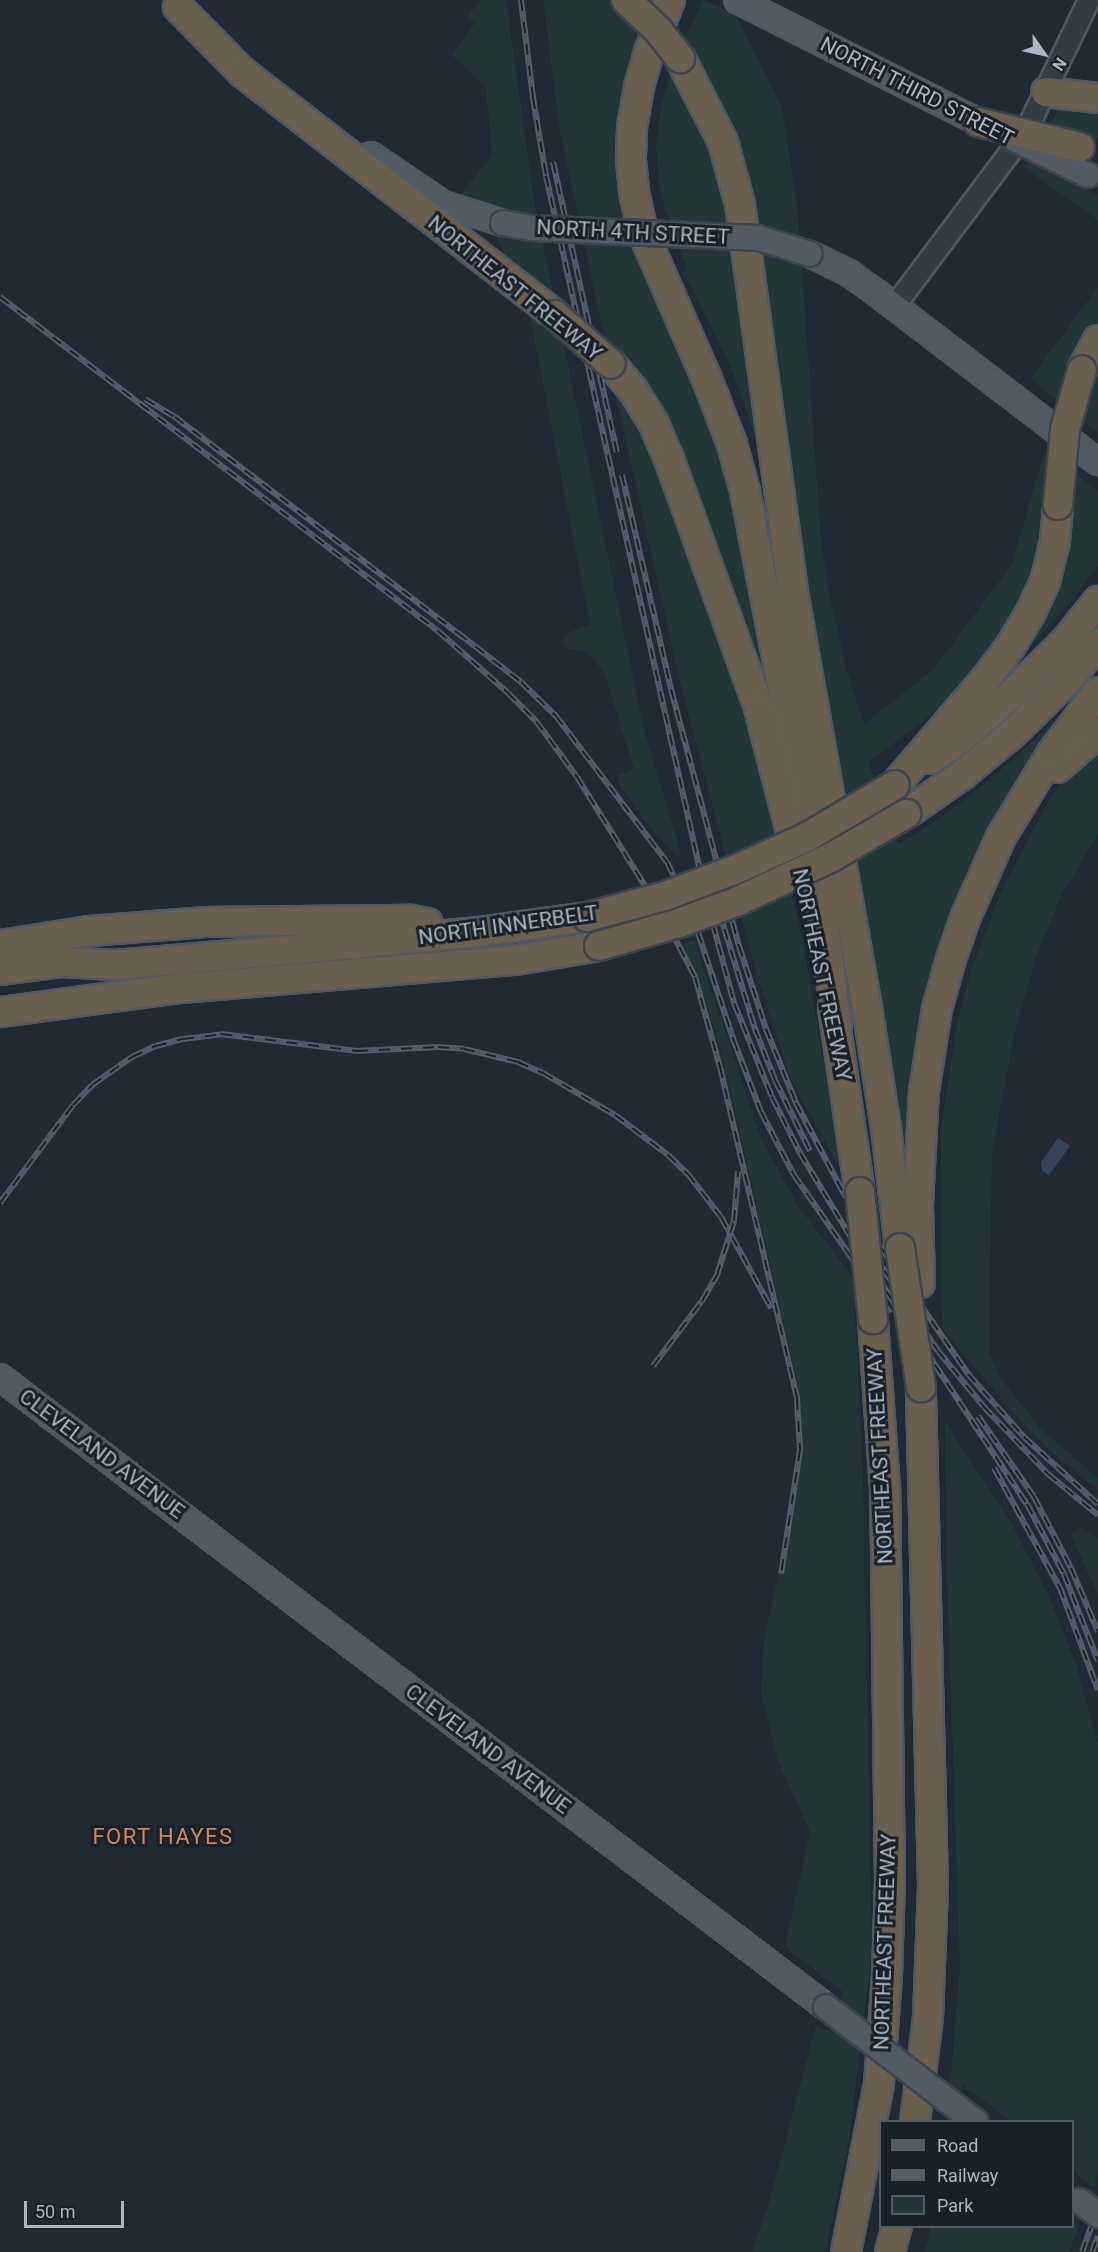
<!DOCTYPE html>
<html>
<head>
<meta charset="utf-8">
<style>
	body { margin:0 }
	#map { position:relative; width:1098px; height:2252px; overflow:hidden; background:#202934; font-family:Roboto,sans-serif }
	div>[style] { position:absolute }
	.green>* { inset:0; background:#233636 }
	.water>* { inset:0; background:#34455b }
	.roads { filter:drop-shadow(2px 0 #505963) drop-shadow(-2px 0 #505963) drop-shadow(0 2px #505963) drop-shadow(0 -2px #505963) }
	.tertiary>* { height:20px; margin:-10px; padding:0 10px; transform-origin:10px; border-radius:10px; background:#333b45 }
	.primary>* { height:24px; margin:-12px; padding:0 12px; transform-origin:12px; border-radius:12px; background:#515a65 }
	.motorway>* { height:28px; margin:-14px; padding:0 14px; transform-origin:14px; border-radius:14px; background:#6b5f50 }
	.rail>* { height:6px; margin-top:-3px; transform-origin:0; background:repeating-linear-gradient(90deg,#192029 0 11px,#555f6c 0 22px); box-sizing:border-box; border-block:2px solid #555f6c }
	.bridges { filter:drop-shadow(2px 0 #3c444e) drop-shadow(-2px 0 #3c444e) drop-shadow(0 2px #3c444e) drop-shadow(0 -2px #3c444e) }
	.primary-bridge>* { height:24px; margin:-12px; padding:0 12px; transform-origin:12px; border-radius:12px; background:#515a65 }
	.motorway-bridge>* { height:28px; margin:-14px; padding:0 14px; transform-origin:14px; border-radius:14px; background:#6b5f50 }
	span { translate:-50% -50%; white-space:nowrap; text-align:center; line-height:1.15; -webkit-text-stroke:6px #192029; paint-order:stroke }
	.street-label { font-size:21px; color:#adb6c2 }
	.neighbourhood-label { font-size:22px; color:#cd8a5d; letter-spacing:1.5px }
	.legend { position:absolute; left:879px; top:2120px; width:195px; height:108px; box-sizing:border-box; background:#192029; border:2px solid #545c66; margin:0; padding:8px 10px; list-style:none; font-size:18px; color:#adb6c2 }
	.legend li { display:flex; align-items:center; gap:12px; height:30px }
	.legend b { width:30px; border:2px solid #545c66 }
	.north { position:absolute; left:1014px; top:24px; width:60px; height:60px; -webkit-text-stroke:4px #192029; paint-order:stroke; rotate:124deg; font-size:16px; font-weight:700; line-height:24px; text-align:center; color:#adb6c2 }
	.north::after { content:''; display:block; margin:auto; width:21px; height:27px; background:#adb6c2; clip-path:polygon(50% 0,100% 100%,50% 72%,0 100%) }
	.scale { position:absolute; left:24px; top:2201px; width:100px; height:27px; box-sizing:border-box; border:3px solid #adb6c2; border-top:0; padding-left:8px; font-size:18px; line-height:21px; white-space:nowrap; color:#adb6c2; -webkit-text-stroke:4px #192029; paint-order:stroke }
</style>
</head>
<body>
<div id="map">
	<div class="green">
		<div style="clip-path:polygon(481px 0,506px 0,535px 207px,645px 734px,681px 853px,678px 858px,653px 831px,617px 782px,618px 776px,634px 768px,605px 675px,594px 659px,583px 651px,568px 649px,563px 645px,564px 635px,590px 624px,529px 311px,481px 203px,459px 196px,492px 156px,486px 88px,452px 55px,475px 23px,467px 17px)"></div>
		<div style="clip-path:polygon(543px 0,659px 0,621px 128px,726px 458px,779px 713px,771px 715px,605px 341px,560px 132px)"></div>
		<div style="clip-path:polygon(703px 0,735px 14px,782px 107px,798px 212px,821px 540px,830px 598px,847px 671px,864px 724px,934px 669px,1012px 564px,1045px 450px,1098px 491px,1098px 566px,1067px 606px,1028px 648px,1024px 645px,1044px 538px,1024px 608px,974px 676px,935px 712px,868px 763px,899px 844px,933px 823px,985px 784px,1071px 706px,1023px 773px,994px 824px,924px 1008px,912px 1067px,907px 1147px,901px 1148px,799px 555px,755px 212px,731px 126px,722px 105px,683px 41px)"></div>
		<div style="clip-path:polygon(672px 69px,702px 121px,723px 181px,761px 432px,754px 433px,732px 370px,684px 271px,687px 270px,665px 210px,659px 184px,656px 145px,661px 106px)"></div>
		<div style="clip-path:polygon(1062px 105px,1098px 109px,1098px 138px,1056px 132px,1032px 163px,1098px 195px,1098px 220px,1022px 166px)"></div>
		<div style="clip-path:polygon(1098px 287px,1098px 432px,1030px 379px)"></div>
		<div style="clip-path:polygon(615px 392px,636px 418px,653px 451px,734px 677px,765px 776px,802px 937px,843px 1174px,790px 1077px,756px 973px,679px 677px)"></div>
		<div style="clip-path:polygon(1098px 746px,1098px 834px,1061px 896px,1036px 957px,1015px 1031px,992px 1152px,989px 1353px,999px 1376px,1041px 1429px,1098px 1478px,1098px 1490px,1052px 1452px,1008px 1407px,942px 1328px,941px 1201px,941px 1127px,957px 1024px,971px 970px,1002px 890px,1051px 796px,1072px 769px)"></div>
		<div style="clip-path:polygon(694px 940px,762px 1141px,798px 1206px,853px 1277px,863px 1474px,872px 1952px,849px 2140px,825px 2252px,752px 2252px,769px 2203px,816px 2026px,823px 2031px,826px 2029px,834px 2034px,843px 1992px,785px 1947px,810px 1832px,778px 1761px,761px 1692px,764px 1639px,790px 1521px,801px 1447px,798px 1386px,721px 1051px,706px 1002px,682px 945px)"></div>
		<div style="clip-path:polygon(945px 1421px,1015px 1530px,1051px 1601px,1075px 1662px,1098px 1744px,1098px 2168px,1094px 2188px,1073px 2171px,1072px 2122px,1010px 2121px,962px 2085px,957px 2121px,947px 2121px,960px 1967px,946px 1544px)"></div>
		<div style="clip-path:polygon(1082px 1527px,1098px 1539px,1098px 1594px,1070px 1534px)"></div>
		<div style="clip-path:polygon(1073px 2222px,1079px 2227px,1069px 2252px,925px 2252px,931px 2227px,1072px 2226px)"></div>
	</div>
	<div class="water">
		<div style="clip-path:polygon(1058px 1138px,1070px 1146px,1049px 1175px,1042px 1171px,1041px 1162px)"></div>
	</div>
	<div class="roads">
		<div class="tertiary">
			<div style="left:894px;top:307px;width:220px;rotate:-53.1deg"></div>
			<div style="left:1026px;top:131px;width:145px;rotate:-64.3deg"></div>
		</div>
		<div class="primary">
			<div style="left:737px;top:0;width:270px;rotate:26.8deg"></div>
			<div style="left:371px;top:155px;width:87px;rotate:34.2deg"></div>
			<div style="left:443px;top:204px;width:63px;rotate:17.6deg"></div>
			<div style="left:810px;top:254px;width:43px;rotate:26deg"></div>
			<div style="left:849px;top:273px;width:36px;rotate:36deg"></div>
			<div style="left:878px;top:294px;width:277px;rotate:37.4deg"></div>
			<div style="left:0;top:1377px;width:1039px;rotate:37.33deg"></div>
		</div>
		<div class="motorway">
			<div style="left:670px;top:0;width:56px;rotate:112deg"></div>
			<div style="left:649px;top:52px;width:36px;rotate:106deg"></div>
			<div style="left:639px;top:87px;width:42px;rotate:99.7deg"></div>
			<div style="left:632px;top:128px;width:33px;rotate:92deg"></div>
			<div style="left:631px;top:161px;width:36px;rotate:84deg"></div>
			<div style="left:635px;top:197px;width:39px;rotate:77deg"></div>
			<div style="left:644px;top:235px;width:157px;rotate:66.4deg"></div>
			<div style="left:707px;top:379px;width:70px;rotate:69deg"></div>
			<div style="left:732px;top:444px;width:49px;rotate:74.5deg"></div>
			<div style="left:745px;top:491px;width:370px;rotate:79.1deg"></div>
			<div style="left:815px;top:854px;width:173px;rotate:82.7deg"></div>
			<div style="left:178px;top:7px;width:91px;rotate:45.4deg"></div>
			<div style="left:242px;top:72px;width:396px;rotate:37.8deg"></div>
			<div style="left:680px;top:58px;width:94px;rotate:62.9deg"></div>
			<div style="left:723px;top:142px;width:64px;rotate:74.7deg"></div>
			<div style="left:740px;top:204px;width:386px;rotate:82.2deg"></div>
			<div style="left:792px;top:586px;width:428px;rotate:79.9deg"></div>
			<div style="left:867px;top:1007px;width:122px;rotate:81.1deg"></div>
			<div style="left:886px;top:1128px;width:121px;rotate:83.3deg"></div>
			<div style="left:1046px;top:92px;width:52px;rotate:6.6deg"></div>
			<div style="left:611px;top:364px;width:34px;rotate:50deg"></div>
			<div style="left:633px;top:390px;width:38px;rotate:58deg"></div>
			<div style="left:653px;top:422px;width:40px;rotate:66.6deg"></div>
			<div style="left:669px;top:459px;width:265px;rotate:70.1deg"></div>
			<div style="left:759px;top:708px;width:164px;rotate:75.5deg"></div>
			<div style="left:1082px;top:370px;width:34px;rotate:-62deg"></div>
			<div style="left:931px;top:759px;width:39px;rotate:-35deg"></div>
			<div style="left:963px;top:737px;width:68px;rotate:-41.4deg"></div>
			<div style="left:1014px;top:692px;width:71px;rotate:-44.4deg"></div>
			<div style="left:1065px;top:642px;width:53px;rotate:-51.2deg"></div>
			<div style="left:1057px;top:768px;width:54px;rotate:-40.5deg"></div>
			<div style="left:895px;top:785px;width:138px;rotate:-49.4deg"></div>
			<div style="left:985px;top:680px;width:41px;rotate:-52.9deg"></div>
			<div style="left:1010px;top:647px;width:39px;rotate:-59deg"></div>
			<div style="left:1030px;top:614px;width:35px;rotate:-65deg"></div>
			<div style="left:1045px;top:582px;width:42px;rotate:-76.3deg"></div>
			<div style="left:1055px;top:541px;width:36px;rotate:-85deg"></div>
			<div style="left:906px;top:814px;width:68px;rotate:-34.9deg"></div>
			<div style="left:962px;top:775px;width:67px;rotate:-39.6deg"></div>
			<div style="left:1014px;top:732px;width:76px;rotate:-44.5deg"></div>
			<div style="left:1068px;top:679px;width:46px;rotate:-49.4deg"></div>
			<div style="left:0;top:945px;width:90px;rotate:-8.9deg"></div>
			<div style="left:89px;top:931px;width:117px;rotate:-4.4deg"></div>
			<div style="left:206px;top:922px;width:205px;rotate:-0.6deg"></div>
			<div style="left:411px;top:920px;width:17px;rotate:10deg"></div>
			<div style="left:0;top:970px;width:63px;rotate:-7.4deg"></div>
			<div style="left:62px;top:962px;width:53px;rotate:3.2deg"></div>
			<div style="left:115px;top:965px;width:188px;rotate:-4.9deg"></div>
			<div style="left:302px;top:949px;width:177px;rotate:-5.5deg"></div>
			<div style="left:478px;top:932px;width:110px;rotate:-7.8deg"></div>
			<div style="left:833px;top:1008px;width:186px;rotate:81.7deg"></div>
			<div style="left:0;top:1012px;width:183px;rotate:-7.6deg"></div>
			<div style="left:181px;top:988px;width:336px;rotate:-4.8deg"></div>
			<div style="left:516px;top:960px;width:84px;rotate:-9.6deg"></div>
			<div style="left:920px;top:1283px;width:79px;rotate:-91.5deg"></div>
			<div style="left:918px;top:1204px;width:113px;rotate:-87deg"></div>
			<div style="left:924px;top:1091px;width:83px;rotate:-81deg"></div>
			<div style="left:937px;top:1009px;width:52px;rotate:-74.4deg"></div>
			<div style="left:951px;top:959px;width:46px;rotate:-70.8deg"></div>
			<div style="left:966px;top:916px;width:86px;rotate:-66.1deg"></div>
			<div style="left:1001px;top:837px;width:98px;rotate:-58.7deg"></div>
			<div style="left:1052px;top:753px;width:76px;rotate:-53deg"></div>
			<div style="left:915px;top:2122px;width:106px;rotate:-82.9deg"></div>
			<div style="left:928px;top:2017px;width:132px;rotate:-87.8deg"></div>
			<div style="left:933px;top:1885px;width:498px;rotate:-91.4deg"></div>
			<div style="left:846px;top:2252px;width:171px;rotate:-78.9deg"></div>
			<div style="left:879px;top:2084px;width:108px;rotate:-85.8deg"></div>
			<div style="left:887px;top:1976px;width:94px;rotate:-88.2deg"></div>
			<div style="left:890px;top:1882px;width:394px;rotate:-90.7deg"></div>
			<div style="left:885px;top:1488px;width:169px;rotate:-94.1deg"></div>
			<div style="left:890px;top:2252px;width:27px;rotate:-75deg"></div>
		</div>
	</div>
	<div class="rail">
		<div style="left:521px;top:0;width:99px;rotate:83deg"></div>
		<div style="left:533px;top:98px;width:79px;rotate:80.5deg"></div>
		<div style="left:546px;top:176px;width:744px;rotate:77.5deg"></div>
		<div style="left:707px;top:902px;width:105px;rotate:75deg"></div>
		<div style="left:734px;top:1003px;width:101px;rotate:68deg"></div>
		<div style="left:772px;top:1097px;width:63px;rotate:63.4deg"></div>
		<div style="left:800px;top:1153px;width:97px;rotate:58.9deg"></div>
		<div style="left:850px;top:1236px;width:321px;rotate:56.6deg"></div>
		<div style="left:1027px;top:1504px;width:79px;rotate:62.1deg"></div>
		<div style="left:1064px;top:1574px;width:93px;rotate:68.7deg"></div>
		<div style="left:553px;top:162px;width:297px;rotate:77.6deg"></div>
		<div style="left:0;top:297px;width:551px;rotate:37.33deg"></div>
		<div style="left:438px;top:631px;width:94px;rotate:41.5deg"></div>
		<div style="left:508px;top:693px;width:40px;rotate:45deg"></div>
		<div style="left:536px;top:721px;width:69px;rotate:53.8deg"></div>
		<div style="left:577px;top:777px;width:155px;rotate:58deg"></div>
		<div style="left:659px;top:908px;width:78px;rotate:62.4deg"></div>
		<div style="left:695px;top:977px;width:93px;rotate:74.5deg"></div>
		<div style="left:720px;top:1067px;width:341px;rotate:76.9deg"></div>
		<div style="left:797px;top:1399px;width:51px;rotate:86.6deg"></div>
		<div style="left:800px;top:1450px;width:125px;rotate:98.7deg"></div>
		<div style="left:145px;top:399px;width:35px;rotate:31deg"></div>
		<div style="left:175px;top:417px;width:364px;rotate:37.4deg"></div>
		<div style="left:622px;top:475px;width:220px;rotate:77.1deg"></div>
		<div style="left:671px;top:689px;width:266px;rotate:75.2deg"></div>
		<div style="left:739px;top:946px;width:87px;rotate:72deg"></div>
		<div style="left:766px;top:1029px;width:80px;rotate:67.9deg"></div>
		<div style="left:796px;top:1103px;width:103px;rotate:62.2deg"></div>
		<div style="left:844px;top:1194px;width:219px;rotate:55.4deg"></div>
		<div style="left:968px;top:1374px;width:84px;rotate:48.4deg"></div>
		<div style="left:1024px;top:1437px;width:100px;rotate:42.2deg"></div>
		<div style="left:458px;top:633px;width:80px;rotate:37.9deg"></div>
		<div style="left:521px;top:682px;width:49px;rotate:44.2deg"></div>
		<div style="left:556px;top:716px;width:183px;rotate:52.8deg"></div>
		<div style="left:667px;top:862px;width:55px;rotate:64.4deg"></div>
		<div style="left:691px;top:912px;width:136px;rotate:71.6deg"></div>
		<div style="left:734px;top:1041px;width:76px;rotate:69.2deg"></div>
		<div style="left:761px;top:1112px;width:71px;rotate:62.4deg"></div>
		<div style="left:794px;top:1175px;width:168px;rotate:55.2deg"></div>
		<div style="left:718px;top:908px;width:127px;rotate:73deg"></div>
		<div style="left:755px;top:1029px;width:55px;rotate:68.6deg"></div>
		<div style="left:775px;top:1080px;width:79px;rotate:63.8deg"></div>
		<div style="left:0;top:1203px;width:122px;rotate:-53.3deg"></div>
		<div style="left:73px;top:1105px;width:28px;rotate:-46deg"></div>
		<div style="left:92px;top:1085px;width:49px;rotate:-35deg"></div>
		<div style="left:132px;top:1057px;width:26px;rotate:-25deg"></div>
		<div style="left:156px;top:1046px;width:28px;rotate:-15deg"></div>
		<div style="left:183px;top:1039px;width:38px;rotate:-7deg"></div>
		<div style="left:221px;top:1034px;width:137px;rotate:7.1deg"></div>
		<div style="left:357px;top:1051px;width:81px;rotate:-2.8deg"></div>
		<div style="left:438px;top:1047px;width:26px;rotate:4deg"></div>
		<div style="left:464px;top:1049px;width:56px;rotate:13.5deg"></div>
		<div style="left:518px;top:1062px;width:27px;rotate:24deg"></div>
		<div style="left:543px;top:1073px;width:83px;rotate:30.3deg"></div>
		<div style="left:615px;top:1115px;width:66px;rotate:37deg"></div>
		<div style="left:668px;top:1155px;width:28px;rotate:44deg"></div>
		<div style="left:688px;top:1174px;width:54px;rotate:52.5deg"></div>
		<div style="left:721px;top:1217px;width:104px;rotate:61.2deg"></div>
		<div style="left:848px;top:1216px;width:162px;rotate:56.3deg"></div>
		<div style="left:938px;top:1351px;width:72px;rotate:50.6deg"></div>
		<div style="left:984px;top:1407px;width:93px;rotate:46.3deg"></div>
		<div style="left:1048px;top:1474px;width:65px;rotate:39.4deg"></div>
		<div style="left:653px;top:1366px;width:81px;rotate:-53deg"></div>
		<div style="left:702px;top:1301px;width:30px;rotate:-60deg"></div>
		<div style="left:717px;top:1275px;width:57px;rotate:-72.5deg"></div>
		<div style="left:734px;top:1221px;width:50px;rotate:-85.4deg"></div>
		<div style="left:978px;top:1416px;width:98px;rotate:55.3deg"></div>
		<div style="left:1034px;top:1497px;width:80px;rotate:62.5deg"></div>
		<div style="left:1071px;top:1568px;width:69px;rotate:67.1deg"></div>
		<div style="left:994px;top:1468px;width:137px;rotate:61.2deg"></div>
		<div style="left:1060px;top:1588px;width:109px;rotate:69.6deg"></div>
		<div style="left:1082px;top:2252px;width:47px;rotate:-70deg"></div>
		<div style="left:1092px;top:2252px;width:17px;rotate:-69deg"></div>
	</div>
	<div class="bridges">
		<div class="primary-bridge">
			<div style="left:1012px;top:138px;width:85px;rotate:26deg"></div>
			<div style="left:503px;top:223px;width:27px;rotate:10deg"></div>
			<div style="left:530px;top:228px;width:228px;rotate:2.5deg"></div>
			<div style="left:758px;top:238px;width:54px;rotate:17.1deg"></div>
			<div style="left:826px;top:2007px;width:189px;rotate:37.5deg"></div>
			<div style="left:1080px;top:2201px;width:23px;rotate:38deg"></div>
		</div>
		<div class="motorway-bridge">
			<div style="left:626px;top:0;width:44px;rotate:43.2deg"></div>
			<div style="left:658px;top:30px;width:36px;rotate:52deg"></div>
			<div style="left:978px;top:122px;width:105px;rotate:13.8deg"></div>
			<div style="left:555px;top:315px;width:74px;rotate:41.2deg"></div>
			<div style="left:1058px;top:505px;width:76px;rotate:-84.7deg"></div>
			<div style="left:1065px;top:429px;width:61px;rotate:-73.9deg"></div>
			<div style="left:587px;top:917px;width:81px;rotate:-15.1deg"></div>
			<div style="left:665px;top:896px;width:79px;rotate:-20.7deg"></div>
			<div style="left:739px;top:868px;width:75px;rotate:-24.5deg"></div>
			<div style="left:807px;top:837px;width:102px;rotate:-30.6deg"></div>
			<div style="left:599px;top:946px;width:83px;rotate:-16deg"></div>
			<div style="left:679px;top:923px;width:61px;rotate:-20.2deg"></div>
			<div style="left:736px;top:902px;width:106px;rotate:-25.1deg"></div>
			<div style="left:832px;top:857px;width:86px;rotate:-30.2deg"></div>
			<div style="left:860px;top:1192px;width:128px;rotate:84.2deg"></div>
			<div style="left:900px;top:1248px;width:141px;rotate:81.4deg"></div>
		</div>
	</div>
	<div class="street-label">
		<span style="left:917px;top:91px;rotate:27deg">NORTH THIRD STREET</span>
		<span style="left:633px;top:232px;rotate:3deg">NORTH 4TH STREET</span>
		<span style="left:515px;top:288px;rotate:39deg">NORTHEAST FREEWAY</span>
		<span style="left:508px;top:925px;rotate:-8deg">NORTH INNERBELT</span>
		<span style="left:822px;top:975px;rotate:78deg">NORTHEAST FREEWAY</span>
		<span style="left:102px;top:1454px;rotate:37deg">CLEVELAND AVENUE</span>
		<span style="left:880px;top:1456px;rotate:-93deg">NORTHEAST FREEWAY</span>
		<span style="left:488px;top:1749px;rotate:37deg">CLEVELAND AVENUE</span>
		<span style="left:885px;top:1942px;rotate:-88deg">NORTHEAST FREEWAY</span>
	</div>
	<div class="neighbourhood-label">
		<span style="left:163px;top:1837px">FORT HAYES</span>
	</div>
	<ul class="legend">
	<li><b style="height:8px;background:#515a65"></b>Road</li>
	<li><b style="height:8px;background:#555f6c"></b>Railway</li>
	<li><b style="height:16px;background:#233636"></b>Park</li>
	</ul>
	<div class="north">N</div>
	<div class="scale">50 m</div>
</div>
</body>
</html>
